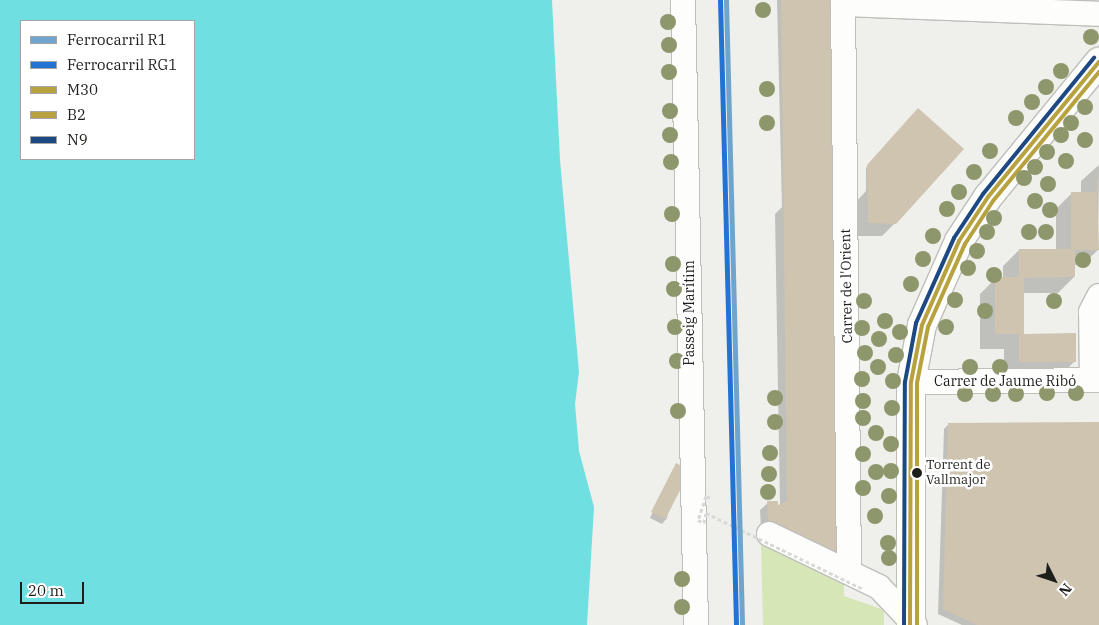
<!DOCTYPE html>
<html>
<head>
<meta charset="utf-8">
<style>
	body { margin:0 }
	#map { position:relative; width:1099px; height:625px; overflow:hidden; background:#efefeb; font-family:"IBM Plex Serif",serif }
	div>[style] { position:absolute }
	.green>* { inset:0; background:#d7e6b6 }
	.water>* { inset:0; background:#6fdfe2 }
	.shadow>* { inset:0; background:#0003 }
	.building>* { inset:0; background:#cec4b0; transform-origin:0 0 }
	.roads { filter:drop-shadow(1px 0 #bebebb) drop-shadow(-1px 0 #bebebb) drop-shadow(0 1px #bebebb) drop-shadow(0 -1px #bebebb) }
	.minor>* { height:24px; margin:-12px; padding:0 12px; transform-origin:12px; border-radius:12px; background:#fdfdfc }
	.major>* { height:28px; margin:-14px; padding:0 14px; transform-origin:14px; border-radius:14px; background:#fdfdfc }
	.path-bridge>* { height:3px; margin-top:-1.5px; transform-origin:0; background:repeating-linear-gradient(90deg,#d8d8d7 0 4px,transparent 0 6.5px) }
	.bus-1>* { height:4px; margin:-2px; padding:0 2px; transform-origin:2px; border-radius:2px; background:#b7a23f }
	.bus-2>* { height:4px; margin:-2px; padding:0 2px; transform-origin:2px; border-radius:2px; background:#b7a23f }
	.bus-3>* { height:4px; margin:-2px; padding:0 2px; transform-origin:2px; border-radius:2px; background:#1c4883 }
	.rail-1>* { height:5px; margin:-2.5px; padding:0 2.5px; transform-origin:2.5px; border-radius:2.5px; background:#6fa4cd }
	.rail-2>* { height:5px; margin:-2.5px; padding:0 2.5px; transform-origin:2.5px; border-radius:2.5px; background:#2373d5 }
	.trees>* { width:16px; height:16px; margin:-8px; border-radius:50%; background:#8e966c }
	.dots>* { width:14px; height:14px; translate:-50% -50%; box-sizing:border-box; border:2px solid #fff; border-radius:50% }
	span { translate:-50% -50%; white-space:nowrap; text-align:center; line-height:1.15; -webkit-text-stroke:5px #fff; paint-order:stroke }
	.bus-label { font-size:13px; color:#1e1e1b }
	.left { translate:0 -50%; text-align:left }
	.street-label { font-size:14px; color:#1e1e1b }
	.legend { position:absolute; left:20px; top:20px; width:175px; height:140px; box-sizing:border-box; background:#fff; border:1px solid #a5a5a4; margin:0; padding:6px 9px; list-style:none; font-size:15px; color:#1e1e1b }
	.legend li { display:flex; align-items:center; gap:10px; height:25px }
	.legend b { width:25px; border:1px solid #a5a5a4 }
	.north { position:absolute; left:1029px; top:555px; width:50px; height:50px; -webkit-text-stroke:4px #fff; paint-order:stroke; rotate:131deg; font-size:14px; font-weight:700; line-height:20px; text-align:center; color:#1e1e1b }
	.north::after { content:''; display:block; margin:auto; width:18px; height:22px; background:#1e1e1b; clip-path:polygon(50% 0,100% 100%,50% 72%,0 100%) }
	.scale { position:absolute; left:20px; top:582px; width:64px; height:22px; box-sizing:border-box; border:2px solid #1e1e1b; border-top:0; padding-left:6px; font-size:15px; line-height:18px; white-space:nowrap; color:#1e1e1b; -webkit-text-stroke:4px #fff; paint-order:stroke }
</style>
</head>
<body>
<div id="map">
	<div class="green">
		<div style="clip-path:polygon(761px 543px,844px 583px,844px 596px,884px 610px,884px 625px,763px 625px)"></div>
	</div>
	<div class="water">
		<div style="clip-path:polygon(evenodd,0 0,552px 0,560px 160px,579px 372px,575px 404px,579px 451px,594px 507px,587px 625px,0 625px,0 0,21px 21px,194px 21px,194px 159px,21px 159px,21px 21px)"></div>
	</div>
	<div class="shadow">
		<div style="clip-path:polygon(777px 0,832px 0,840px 555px,761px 528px,760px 510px,768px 503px,780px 506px,775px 214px,782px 207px)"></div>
		<div style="clip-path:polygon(918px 109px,895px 223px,882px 236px,856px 236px,855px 203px,866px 191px,866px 168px)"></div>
		<div style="clip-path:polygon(1099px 165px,1098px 250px,1082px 265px,1074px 265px,1074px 277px,1058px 293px,1023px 293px,1023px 335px,1075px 361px,1059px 377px,1004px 377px,1004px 349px,980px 349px,980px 294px,996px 278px,1003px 278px,1003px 266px,1019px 250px,1056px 250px,1056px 209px,1072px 193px,1081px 193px,1081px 181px)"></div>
		<div style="clip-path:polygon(949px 424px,1099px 424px,1099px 625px,962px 625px,938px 614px,944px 429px)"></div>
		<div style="clip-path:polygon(676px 465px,667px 518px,662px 524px,650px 518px)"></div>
	</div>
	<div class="building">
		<div style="clip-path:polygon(781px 0,833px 0,841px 555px,768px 521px,767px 501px,778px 501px,778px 505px,787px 501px)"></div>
		<div style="clip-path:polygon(918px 108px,964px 149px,896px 224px,868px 223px,867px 165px)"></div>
		<div style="clip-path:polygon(1096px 164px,1099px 250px,1075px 250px,1075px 277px,1024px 278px,1024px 334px,1076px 333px,1076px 362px,1019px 362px,1019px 334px,995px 334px,995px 277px,1019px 277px,1019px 249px,1071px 249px,1071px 192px,1096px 192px)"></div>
		<div style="clip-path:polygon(1099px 422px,1099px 625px,977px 625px,943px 609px,948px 423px)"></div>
		<div style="left:676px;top:463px;width:16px;height:55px;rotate:27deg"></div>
	</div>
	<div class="roads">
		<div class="minor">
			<div style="left:683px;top:0;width:625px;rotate:88.81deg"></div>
			<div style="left:843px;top:0;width:572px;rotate:89.4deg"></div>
			<div style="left:843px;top:4px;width:256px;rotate:2.2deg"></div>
			<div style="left:1092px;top:380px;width:68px;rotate:-90.8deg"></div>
			<div style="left:1091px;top:312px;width:18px;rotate:-63deg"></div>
			<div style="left:911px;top:382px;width:188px;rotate:-0.6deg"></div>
			<div style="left:769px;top:534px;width:122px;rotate:25.7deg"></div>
			<div style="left:879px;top:587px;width:52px;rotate:46.5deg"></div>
		</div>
		<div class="major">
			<div style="left:911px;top:625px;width:243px;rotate:-90deg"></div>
			<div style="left:911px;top:382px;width:58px;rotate:-79.1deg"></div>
			<div style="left:922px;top:325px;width:92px;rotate:-66.2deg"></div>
			<div style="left:959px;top:241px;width:53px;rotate:-56.6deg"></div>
			<div style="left:988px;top:197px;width:175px;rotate:-50.6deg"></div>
		</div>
	</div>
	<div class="path-bridge">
		<div style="left:710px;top:498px;width:4px;rotate:-153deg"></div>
		<div style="left:706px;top:496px;width:25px;rotate:108deg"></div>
		<div style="left:698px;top:520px;width:7px;rotate:27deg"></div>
		<div style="left:704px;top:523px;width:10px;rotate:-79deg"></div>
		<div style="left:706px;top:513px;width:174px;rotate:25.8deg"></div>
	</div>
	<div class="bus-1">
		<div style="left:910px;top:625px;width:243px;rotate:-89.8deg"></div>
		<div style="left:911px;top:382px;width:58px;rotate:-79.1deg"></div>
		<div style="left:922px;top:325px;width:92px;rotate:-66.2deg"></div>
		<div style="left:959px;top:241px;width:53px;rotate:-56.6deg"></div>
		<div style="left:988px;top:197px;width:175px;rotate:-50.6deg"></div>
	</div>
	<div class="bus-2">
		<div style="left:917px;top:625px;width:242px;rotate:-90deg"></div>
		<div style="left:917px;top:383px;width:57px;rotate:-78.9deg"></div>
		<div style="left:928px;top:327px;width:91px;rotate:-66deg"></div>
		<div style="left:965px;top:244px;width:51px;rotate:-56.9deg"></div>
		<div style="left:993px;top:201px;width:167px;rotate:-50.6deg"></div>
	</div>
	<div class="bus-3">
		<div style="left:904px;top:625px;width:243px;rotate:-89.8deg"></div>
		<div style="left:905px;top:382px;width:60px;rotate:-79.4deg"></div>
		<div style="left:916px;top:323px;width:93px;rotate:-65.9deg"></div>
		<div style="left:954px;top:238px;width:53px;rotate:-56.6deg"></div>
		<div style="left:983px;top:194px;width:176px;rotate:-50.8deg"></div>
	</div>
	<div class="rail-1">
		<div style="left:726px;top:0;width:625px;rotate:88.53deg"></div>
	</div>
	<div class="rail-2">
		<div style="left:720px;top:0;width:625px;rotate:88.53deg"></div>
	</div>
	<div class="trees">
		<div style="left:763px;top:10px"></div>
		<div style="left:668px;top:22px"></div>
		<div style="left:1091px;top:37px"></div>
		<div style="left:669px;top:45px"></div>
		<div style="left:1061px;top:71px"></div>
		<div style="left:669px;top:72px"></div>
		<div style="left:1046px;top:87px"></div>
		<div style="left:767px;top:89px"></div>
		<div style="left:1032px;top:102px"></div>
		<div style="left:1085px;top:107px"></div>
		<div style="left:670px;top:111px"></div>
		<div style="left:1016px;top:118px"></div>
		<div style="left:767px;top:123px"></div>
		<div style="left:1071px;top:123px"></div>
		<div style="left:670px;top:135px"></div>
		<div style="left:1061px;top:135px"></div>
		<div style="left:1085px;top:140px"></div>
		<div style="left:990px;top:151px"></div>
		<div style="left:1047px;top:152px"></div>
		<div style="left:1066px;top:161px"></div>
		<div style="left:671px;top:162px"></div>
		<div style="left:1035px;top:167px"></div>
		<div style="left:974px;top:172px"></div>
		<div style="left:1024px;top:178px"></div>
		<div style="left:1048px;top:184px"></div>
		<div style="left:959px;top:192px"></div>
		<div style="left:1035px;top:201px"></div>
		<div style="left:947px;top:209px"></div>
		<div style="left:1050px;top:210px"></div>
		<div style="left:672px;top:214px"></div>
		<div style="left:994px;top:218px"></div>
		<div style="left:987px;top:232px"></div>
		<div style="left:1029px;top:232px"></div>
		<div style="left:1046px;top:232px"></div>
		<div style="left:933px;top:236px"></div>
		<div style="left:977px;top:251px"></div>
		<div style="left:923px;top:259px"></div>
		<div style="left:1083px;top:260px"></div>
		<div style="left:673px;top:264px"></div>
		<div style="left:968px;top:268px"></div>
		<div style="left:994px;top:275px"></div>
		<div style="left:911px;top:284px"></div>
		<div style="left:674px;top:289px"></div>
		<div style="left:955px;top:300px"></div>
		<div style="left:864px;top:301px"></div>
		<div style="left:1054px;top:301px"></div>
		<div style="left:985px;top:311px"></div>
		<div style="left:885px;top:321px"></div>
		<div style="left:675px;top:327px"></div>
		<div style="left:946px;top:327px"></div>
		<div style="left:862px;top:328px"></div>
		<div style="left:900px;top:332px"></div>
		<div style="left:879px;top:339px"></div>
		<div style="left:865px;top:353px"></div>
		<div style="left:896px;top:355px"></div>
		<div style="left:677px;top:361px"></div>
		<div style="left:878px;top:367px"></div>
		<div style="left:970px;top:367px"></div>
		<div style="left:1000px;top:367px"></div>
		<div style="left:862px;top:379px"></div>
		<div style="left:893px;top:381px"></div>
		<div style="left:1047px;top:393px"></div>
		<div style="left:1076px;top:393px"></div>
		<div style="left:965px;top:394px"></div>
		<div style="left:993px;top:394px"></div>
		<div style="left:1016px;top:394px"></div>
		<div style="left:775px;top:398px"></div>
		<div style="left:863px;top:401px"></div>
		<div style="left:892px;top:408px"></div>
		<div style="left:678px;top:411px"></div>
		<div style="left:863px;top:418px"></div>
		<div style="left:775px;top:422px"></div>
		<div style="left:876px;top:433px"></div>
		<div style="left:891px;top:444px"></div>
		<div style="left:770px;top:453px"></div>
		<div style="left:863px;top:454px"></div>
		<div style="left:891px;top:471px"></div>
		<div style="left:876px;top:472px"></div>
		<div style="left:769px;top:474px"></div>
		<div style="left:863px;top:488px"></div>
		<div style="left:768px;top:492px"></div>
		<div style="left:889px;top:496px"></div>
		<div style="left:875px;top:516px"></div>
		<div style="left:888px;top:543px"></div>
		<div style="left:889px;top:558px"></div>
		<div style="left:682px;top:579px"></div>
		<div style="left:682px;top:607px"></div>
	</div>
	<div class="dots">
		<div style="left:917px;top:473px;background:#1e1e1b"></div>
	</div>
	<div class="bus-label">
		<span class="left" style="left:926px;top:473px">Torrent de<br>Vallmajor</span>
	</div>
	<div class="street-label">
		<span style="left:846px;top:286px;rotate:-91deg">Carrer de l'Orient</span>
		<span style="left:689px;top:313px;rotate:-90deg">Passeig Marítim</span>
		<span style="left:1005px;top:381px">Carrer de Jaume Ribó</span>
	</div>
	<ul class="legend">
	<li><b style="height:6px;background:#6fa4cd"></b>Ferrocarril R1</li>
	<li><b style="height:6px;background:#2373d5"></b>Ferrocarril RG1</li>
	<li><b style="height:6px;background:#b7a23f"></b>M30</li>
	<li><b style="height:6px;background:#b7a23f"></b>B2</li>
	<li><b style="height:6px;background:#1c4883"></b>N9</li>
	</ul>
	<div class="north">N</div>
	<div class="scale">20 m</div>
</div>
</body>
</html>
